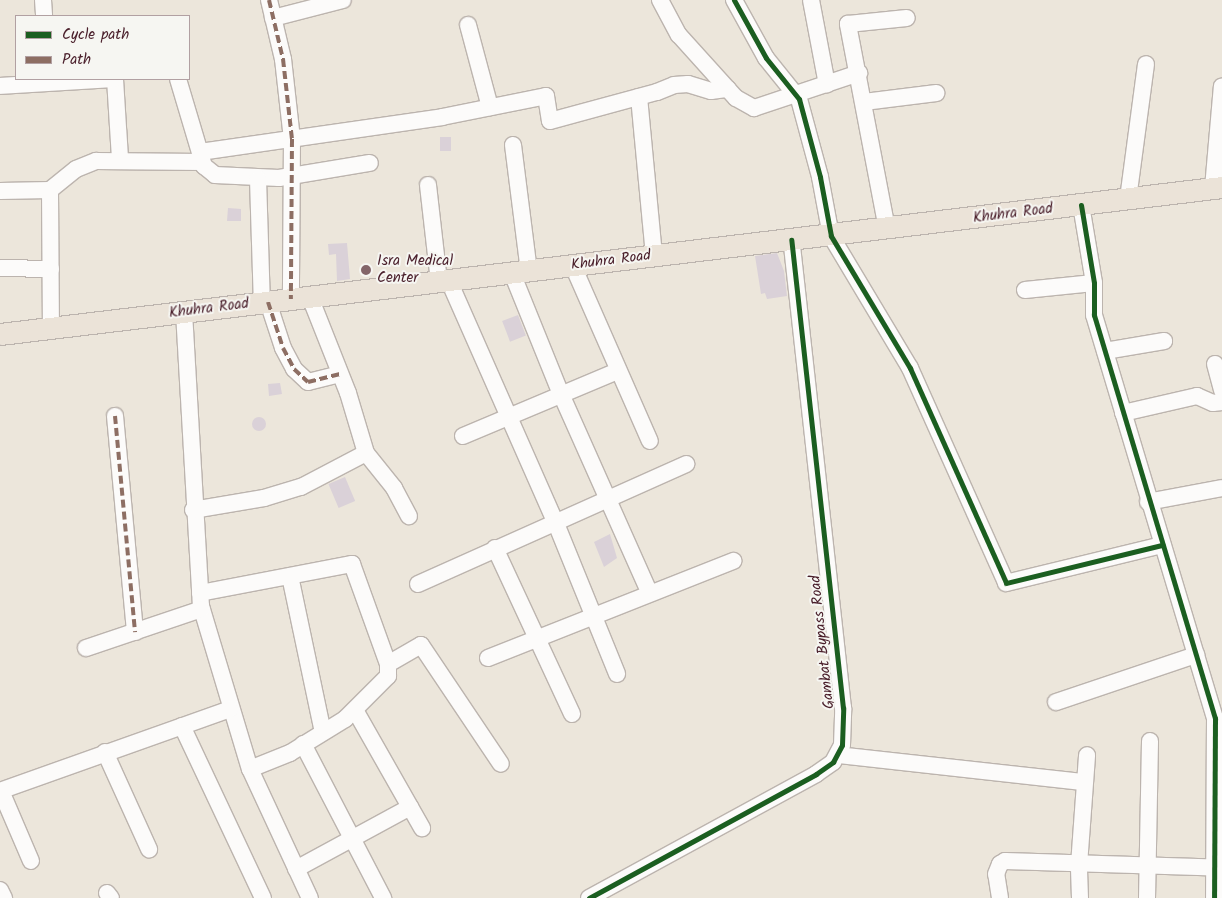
<!DOCTYPE html>
<html>
<head>
<meta charset="utf-8">
<style>
	body { margin:0 }
	#map { position:relative; width:1222px; height:898px; overflow:hidden; background:#ece6db; font-family:Kalam,sans-serif }
	div>[style] { position:absolute }
	.building>* { inset:0; background:#dad1d8; transform-origin:0 0 }
	.round { border-radius:50% }
	.roads { filter:drop-shadow(1px 0 #bcb4ae) drop-shadow(-1px 0 #bcb4ae) drop-shadow(0 1px #bcb4ae) drop-shadow(0 -1px #bcb4ae) }
	.minor>* { height:16px; margin:-8px; padding:0 8px; transform-origin:8px; border-radius:8px; background:#fcfbfa }
	.major>* { height:21px; margin:-10.5px; padding:0 10.5px; transform-origin:10.5px; border-radius:10.5px; background:#ebe3d8 }
	.quiet>* { height:4px; margin-top:-2px; transform-origin:0; background:repeating-linear-gradient(90deg,#8d6e63 0 8px,transparent 0 12px) }
	.cycleway>* { height:5px; margin:-2.5px; padding:0 2.5px; transform-origin:2.5px; border-radius:2.5px; background:#1b5e20 }
	.dots>* { width:14px; height:14px; translate:-50% -50%; box-sizing:border-box; border:2px solid #f6f6f2; border-radius:50% }
	span { translate:-50% -50%; white-space:nowrap; text-align:center; line-height:1.15; -webkit-text-stroke:4px #f6f6f2; paint-order:stroke }
	.street-label { font-size:15px; color:#4a1f2b }
	.poi-label { font-size:15px; color:#4a1f2b }
	.left { translate:0 -50%; text-align:left }
	.legend { position:absolute; left:15px; top:15px; width:175px; height:65px; box-sizing:border-box; background:#f6f6f2; border:1px solid #b1a0a2; margin:0; padding:6px 9px; list-style:none; font-size:15px; color:#4a1f2b }
	.legend li { display:flex; align-items:center; gap:10px; height:25px }
	.legend b { width:25px; border:1px solid #b1a0a2 }
</style>
</head>
<body>
<div id="map">
	<div class="building">
		<div style="left:440px;top:137px;width:11px;height:14px"></div>
		<div style="clip-path:polygon(228px 208px,241px 209px,241px 221px,227px 221px)"></div>
		<div style="clip-path:polygon(347px 243px,350px 279px,337px 281px,336px 254px,329px 255px,328px 244px)"></div>
		<div style="clip-path:polygon(777px 253px,784px 271px,787px 296px,767px 299px,765px 293px,761px 294px,755px 256px)"></div>
		<div style="left:518px;top:315px;width:22px;height:17px;rotate:69deg"></div>
		<div style="clip-path:polygon(280px 383px,282px 394px,269px 396px,268px 384px)"></div>
		<div class="round" style="left:252px;top:417px;width:14px;height:14px"></div>
		<div style="left:345px;top:477px;width:26px;height:18px;rotate:67deg"></div>
		<div style="clip-path:polygon(610px 534px,617px 558px,604px 567px,594px 542px)"></div>
	</div>
	<div class="roads">
		<div class="minor">
			<div style="left:43px;top:0;width:16px;rotate:86deg"></div>
			<div style="left:269px;top:0;width:61px;rotate:76.7deg"></div>
			<div style="left:283px;top:59px;width:81px;rotate:83.6deg"></div>
			<div style="left:292px;top:139px;width:160px;rotate:90.4deg"></div>
			<div style="left:660px;top:0;width:40px;rotate:62deg"></div>
			<div style="left:679px;top:35px;width:85px;rotate:47.9deg"></div>
			<div style="left:736px;top:98px;width:21px;rotate:29deg"></div>
			<div style="left:754px;top:108px;width:111px;rotate:-18.4deg"></div>
			<div style="left:734px;top:0;width:66px;rotate:61.1deg"></div>
			<div style="left:766px;top:58px;width:53px;rotate:51.2deg"></div>
			<div style="left:799px;top:99px;width:81px;rotate:74.9deg"></div>
			<div style="left:820px;top:177px;width:60px;rotate:79.4deg"></div>
			<div style="left:831px;top:236px;width:154px;rotate:59.1deg"></div>
			<div style="left:910px;top:368px;width:235px;rotate:65.9deg"></div>
			<div style="left:1006px;top:583px;width:161px;rotate:-13.7deg"></div>
			<div style="left:811px;top:0;width:86px;rotate:79.3deg"></div>
			<div style="left:273px;top:18px;width:72px;rotate:-14.4deg"></div>
			<div style="left:468px;top:25px;width:85px;rotate:75deg"></div>
			<div style="left:115px;top:79px;width:80px;rotate:86.4deg"></div>
			<div style="left:178px;top:79px;width:91px;rotate:73.4deg"></div>
			<div style="left:204px;top:166px;width:14px;rotate:39deg"></div>
			<div style="left:215px;top:175px;width:64px;rotate:2.7deg"></div>
			<div style="left:279px;top:178px;width:92px;rotate:-9.4deg"></div>
			<div style="left:0;top:86px;width:114px;rotate:-3.5deg"></div>
			<div style="left:639px;top:97px;width:160px;rotate:84.6deg"></div>
			<div style="left:864px;top:102px;width:73px;rotate:-7.1deg"></div>
			<div style="left:513px;top:145px;width:127px;rotate:82.8deg"></div>
			<div style="left:200px;top:152px;width:245px;rotate:-8.2deg"></div>
			<div style="left:442px;top:117px;width:106px;rotate:-11.4deg"></div>
			<div style="left:546px;top:96px;width:25px;rotate:81deg"></div>
			<div style="left:550px;top:121px;width:111px;rotate:-15.2deg"></div>
			<div style="left:657px;top:92px;width:18px;rotate:-22deg"></div>
			<div style="left:674px;top:85px;width:14px;rotate:-4deg"></div>
			<div style="left:688px;top:84px;width:24px;rotate:17deg"></div>
			<div style="left:711px;top:91px;width:17px;rotate:-7deg"></div>
			<div style="left:258px;top:179px;width:124px;rotate:88.2deg"></div>
			<div style="left:428px;top:185px;width:98px;rotate:83.5deg"></div>
			<div style="left:1213px;top:188px;width:102px;rotate:-85deg"></div>
			<div style="left:50px;top:190px;width:138px;rotate:89.6deg"></div>
			<div style="left:0;top:191px;width:50px;rotate:-1.1deg"></div>
			<div style="left:50px;top:190px;width:33px;rotate:-39deg"></div>
			<div style="left:76px;top:169px;width:22px;rotate:-22deg"></div>
			<div style="left:96px;top:161px;width:106px;rotate:0.5deg"></div>
			<div style="left:1128px;top:199px;width:136px;rotate:-82.4deg"></div>
			<div style="left:1081px;top:205px;width:79px;rotate:80.5deg"></div>
			<div style="left:1094px;top:283px;width:32px;rotate:90deg"></div>
			<div style="left:1094px;top:315px;width:421px;rotate:73.3deg"></div>
			<div style="left:1215px;top:718px;width:180px;rotate:90.3deg"></div>
			<div style="left:887px;top:229px;width:209px;rotate:-100.8deg"></div>
			<div style="left:848px;top:24px;width:59px;rotate:-5.8deg"></div>
			<div style="left:573px;top:266px;width:191px;rotate:66.3deg"></div>
			<div style="left:0;top:268px;width:51px;rotate:1.1deg"></div>
			<div style="left:512px;top:273px;width:131px;rotate:68deg"></div>
			<div style="left:561px;top:394px;width:217px;rotate:66deg"></div>
			<div style="left:449px;top:281px;width:262px;rotate:66.2deg"></div>
			<div style="left:555px;top:521px;width:165px;rotate:67.9deg"></div>
			<div style="left:1025px;top:290px;width:69px;rotate:-5.8deg"></div>
			<div style="left:310px;top:297px;width:103px;rotate:68.4deg"></div>
			<div style="left:348px;top:393px;width:63px;rotate:73.3deg"></div>
			<div style="left:366px;top:453px;width:45px;rotate:51.3deg"></div>
			<div style="left:394px;top:488px;width:32px;rotate:62deg"></div>
			<div style="left:268px;top:302px;width:48px;rotate:71.9deg"></div>
			<div style="left:283px;top:348px;width:24px;rotate:62deg"></div>
			<div style="left:294px;top:369px;width:19px;rotate:43deg"></div>
			<div style="left:308px;top:382px;width:33px;rotate:-14deg"></div>
			<div style="left:184px;top:312px;width:294px;rotate:86.7deg"></div>
			<div style="left:201px;top:606px;width:170px;rotate:73.3deg"></div>
			<div style="left:250px;top:769px;width:142px;rotate:65.1deg"></div>
			<div style="left:1105px;top:351px;width:60px;rotate:-9.6deg"></div>
			<div style="left:1215px;top:364px;width:28px;rotate:75deg"></div>
			<div style="left:1123px;top:413px;width:76px;rotate:-12.9deg"></div>
			<div style="left:1197px;top:396px;width:17px;rotate:24deg"></div>
			<div style="left:1213px;top:403px;width:9px;rotate:-6deg"></div>
			<div style="left:115px;top:416px;width:217px;rotate:84.7deg"></div>
			<div style="left:463px;top:436px;width:168px;rotate:-22.8deg"></div>
			<div style="left:1148px;top:502px;width:75px;rotate:-10.7deg"></div>
			<div style="left:193px;top:510px;width:72px;rotate:-9.6deg"></div>
			<div style="left:264px;top:498px;width:39px;rotate:-17deg"></div>
			<div style="left:301px;top:487px;width:73px;rotate:-27.6deg"></div>
			<div style="left:495px;top:548px;width:183px;rotate:65.1deg"></div>
			<div style="left:290px;top:576px;width:159px;rotate:78.1deg"></div>
			<div style="left:418px;top:584px;width:294px;rotate:-24.1deg"></div>
			<div style="left:200px;top:593px;width:155px;rotate:-10.8deg"></div>
			<div style="left:352px;top:564px;width:106px;rotate:70.2deg"></div>
			<div style="left:86px;top:648px;width:122px;rotate:-18.6deg"></div>
			<div style="left:488px;top:658px;width:264px;rotate:-21.6deg"></div>
			<div style="left:1056px;top:702px;width:148px;rotate:-18.6deg"></div>
			<div style="left:355px;top:710px;width:136px;rotate:60.4deg"></div>
			<div style="left:182px;top:726px;width:190px;rotate:64.8deg"></div>
			<div style="left:303px;top:744px;width:174px;rotate:62.5deg"></div>
			<div style="left:105px;top:752px;width:107px;rotate:65.6deg"></div>
			<div style="left:838px;top:755px;width:247px;rotate:6.3deg"></div>
			<div style="left:250px;top:769px;width:43px;rotate:-21.8deg"></div>
			<div style="left:290px;top:753px;width:65px;rotate:-31.7deg"></div>
			<div style="left:345px;top:719px;width:61px;rotate:-45deg"></div>
			<div style="left:388px;top:676px;width:12px;rotate:-90deg"></div>
			<div style="left:388px;top:664px;width:38px;rotate:-30deg"></div>
			<div style="left:421px;top:645px;width:143px;rotate:56.1deg"></div>
			<div style="left:0;top:791px;width:244px;rotate:-19.6deg"></div>
			<div style="left:1px;top:791px;width:76px;rotate:66.8deg"></div>
			<div style="left:296px;top:869px;width:130px;rotate:-28.5deg"></div>
			<div style="left:0;top:890px;width:9px;rotate:63deg"></div>
			<div style="left:107px;top:893px;width:6px;rotate:51deg"></div>
			<div style="left:589px;top:898px;width:259px;rotate:-28.6deg"></div>
			<div style="left:816px;top:774px;width:21px;rotate:-35deg"></div>
			<div style="left:833px;top:762px;width:19px;rotate:-62deg"></div>
			<div style="left:842px;top:745px;width:37px;rotate:-88deg"></div>
			<div style="left:843px;top:708px;width:471px;rotate:-96.3deg"></div>
			<div style="left:1000px;top:898px;width:24px;rotate:-99deg"></div>
			<div style="left:996px;top:874px;width:11px;rotate:-68deg"></div>
			<div style="left:1000px;top:864px;width:6px;rotate:-31deg"></div>
			<div style="left:1005px;top:861px;width:217px;rotate:1.8deg"></div>
			<div style="left:1080px;top:898px;width:33px;rotate:-92deg"></div>
			<div style="left:1079px;top:865px;width:110px;rotate:-85.8deg"></div>
			<div style="left:1147px;top:898px;width:157px;rotate:-88.9deg"></div>
		</div>
		<div class="major">
			<div style="left:0;top:334px;width:1231px;rotate:-6.86deg"></div>
		</div>
	</div>
	<div class="quiet">
		<div style="left:269px;top:0;width:61px;rotate:76.7deg"></div>
		<div style="left:283px;top:59px;width:81px;rotate:83.6deg"></div>
		<div style="left:292px;top:139px;width:160px;rotate:90.4deg"></div>
		<div style="left:268px;top:302px;width:48px;rotate:71.9deg"></div>
		<div style="left:283px;top:348px;width:24px;rotate:62deg"></div>
		<div style="left:294px;top:369px;width:19px;rotate:43deg"></div>
		<div style="left:308px;top:382px;width:33px;rotate:-14deg"></div>
		<div style="left:115px;top:416px;width:217px;rotate:84.7deg"></div>
	</div>
	<div class="cycleway">
		<div style="left:734px;top:0;width:66px;rotate:61.1deg"></div>
		<div style="left:766px;top:58px;width:53px;rotate:51.2deg"></div>
		<div style="left:799px;top:99px;width:81px;rotate:74.9deg"></div>
		<div style="left:820px;top:177px;width:60px;rotate:79.4deg"></div>
		<div style="left:831px;top:236px;width:154px;rotate:59.1deg"></div>
		<div style="left:910px;top:368px;width:235px;rotate:65.9deg"></div>
		<div style="left:1006px;top:583px;width:161px;rotate:-13.7deg"></div>
		<div style="left:1081px;top:205px;width:79px;rotate:80.5deg"></div>
		<div style="left:1094px;top:283px;width:32px;rotate:90deg"></div>
		<div style="left:1094px;top:315px;width:421px;rotate:73.3deg"></div>
		<div style="left:1215px;top:718px;width:180px;rotate:90.3deg"></div>
		<div style="left:589px;top:898px;width:259px;rotate:-28.6deg"></div>
		<div style="left:816px;top:774px;width:21px;rotate:-35deg"></div>
		<div style="left:833px;top:762px;width:19px;rotate:-62deg"></div>
		<div style="left:842px;top:745px;width:37px;rotate:-88deg"></div>
		<div style="left:843px;top:708px;width:471px;rotate:-96.3deg"></div>
	</div>
	<div class="dots">
		<div style="left:366px;top:270px;background:#836569"></div>
	</div>
	<div class="street-label">
		<span style="left:1013px;top:214px;rotate:-7deg">Khuhra Road</span>
		<span style="left:611px;top:261px;rotate:-7deg">Khuhra Road</span>
		<span style="left:209px;top:309px;rotate:-7deg">Khuhra Road</span>
		<span style="left:823px;top:642px;rotate:-96deg">Gambat Bypass Road</span>
	</div>
	<div class="poi-label">
		<span class="left" style="left:377px;top:270px">Isra Medical<br>Center</span>
	</div>
	<ul class="legend">
	<li><b style="height:6px;background:#1b5e20"></b>Cycle path</li>
	<li><b style="height:6px;background:#8d6e63"></b>Path</li>
	</ul>
</div>
</body>
</html>
